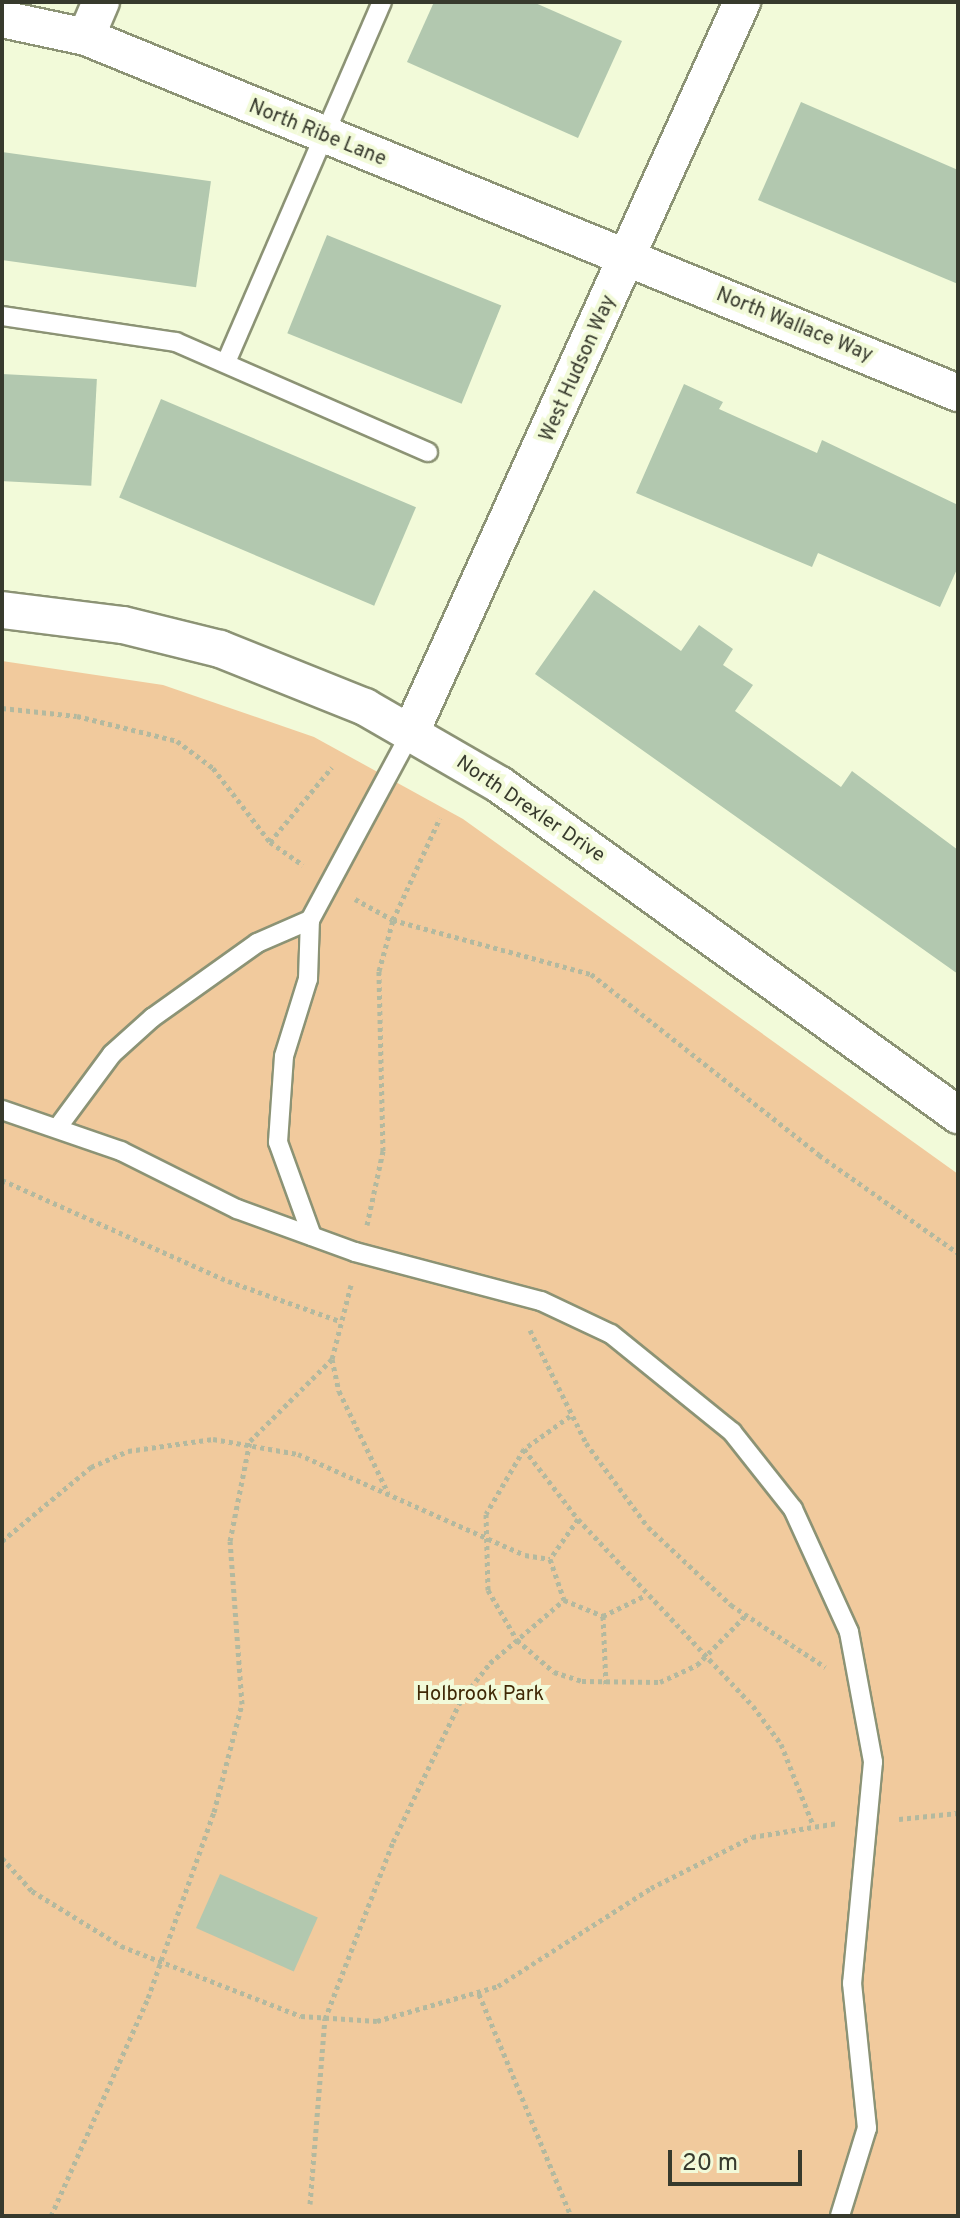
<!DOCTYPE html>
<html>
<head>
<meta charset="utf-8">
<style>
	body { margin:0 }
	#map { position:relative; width:960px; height:2218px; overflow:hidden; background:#f2fad9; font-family:Overpass,sans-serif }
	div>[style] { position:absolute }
	.green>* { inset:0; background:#f1ca9d }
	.building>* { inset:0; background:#b2c8af; transform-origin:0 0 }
	.path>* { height:5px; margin-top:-2.5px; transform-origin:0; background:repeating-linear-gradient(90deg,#b3b99f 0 4px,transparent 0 8px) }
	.roads { filter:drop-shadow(2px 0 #8c9375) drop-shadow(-2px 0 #8c9375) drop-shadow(0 2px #8c9375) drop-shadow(0 -2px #8c9375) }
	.lane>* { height:18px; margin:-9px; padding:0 9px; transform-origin:9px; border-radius:9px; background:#fff }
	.street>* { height:36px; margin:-18px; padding:0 18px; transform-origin:18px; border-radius:18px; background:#fff }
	span { translate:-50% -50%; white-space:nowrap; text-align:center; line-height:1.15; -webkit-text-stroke:8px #f2fad9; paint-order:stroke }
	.street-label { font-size:20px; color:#373a2d }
	.park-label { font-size:20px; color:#402806 }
	.frame { position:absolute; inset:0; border:4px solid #373a2d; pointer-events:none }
	.scale { position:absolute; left:668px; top:2150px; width:134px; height:36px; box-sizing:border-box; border:4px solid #373a2d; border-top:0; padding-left:10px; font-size:24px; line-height:28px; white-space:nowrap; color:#373a2d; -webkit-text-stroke:6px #f2fad9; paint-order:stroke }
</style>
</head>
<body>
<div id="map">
	<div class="green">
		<div style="clip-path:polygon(2px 661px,163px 685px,314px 737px,463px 819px,958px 1174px,958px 2216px,2px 2216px)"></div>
	</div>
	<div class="building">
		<div style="clip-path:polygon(434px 2px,533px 2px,622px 41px,578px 138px,407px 62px)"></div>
		<div style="clip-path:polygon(801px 102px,958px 170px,958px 284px,758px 200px)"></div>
		<div style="left:2px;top:152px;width:211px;height:107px;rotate:8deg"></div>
		<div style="left:327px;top:235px;width:188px;height:106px;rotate:22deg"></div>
		<div style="left:2px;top:374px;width:95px;height:107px;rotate:3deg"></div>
		<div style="clip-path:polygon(684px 384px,723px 402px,719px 409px,817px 453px,822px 440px,958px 505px,958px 567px,940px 607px,818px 553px,812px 567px,636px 493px)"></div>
		<div style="left:161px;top:399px;width:277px;height:107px;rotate:23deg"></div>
		<div style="clip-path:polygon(594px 590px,681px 651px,699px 625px,733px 649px,723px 665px,753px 685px,735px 711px,841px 787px,852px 771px,958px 850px,958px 974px,535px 674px)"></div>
		<div style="left:220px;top:1874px;width:107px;height:59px;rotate:24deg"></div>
	</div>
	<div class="path">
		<div style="left:2px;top:708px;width:75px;rotate:6.1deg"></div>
		<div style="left:77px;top:716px;width:103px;rotate:14deg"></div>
		<div style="left:177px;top:741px;width:45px;rotate:36.9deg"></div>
		<div style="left:213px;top:768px;width:93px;rotate:52.4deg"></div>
		<div style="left:270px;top:842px;width:40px;rotate:34.9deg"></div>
		<div style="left:270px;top:842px;width:97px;rotate:-50.4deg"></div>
		<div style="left:355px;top:899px;width:43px;rotate:28.9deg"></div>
		<div style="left:393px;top:920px;width:205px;rotate:15.3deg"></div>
		<div style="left:591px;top:974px;width:291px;rotate:38.4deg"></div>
		<div style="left:819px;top:1155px;width:170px;rotate:35.2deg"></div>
		<div style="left:2px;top:1180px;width:248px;rotate:24.1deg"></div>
		<div style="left:228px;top:1281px;width:119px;rotate:19.7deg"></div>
		<div style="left:367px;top:1225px;width:76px;rotate:-77.8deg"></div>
		<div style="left:383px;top:1151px;width:180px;rotate:-91.3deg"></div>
		<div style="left:379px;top:971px;width:53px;rotate:-74.6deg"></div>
		<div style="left:393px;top:920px;width:112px;rotate:-65.3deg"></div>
		<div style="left:351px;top:1285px;width:76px;rotate:104.4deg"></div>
		<div style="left:332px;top:1359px;width:33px;rotate:78deg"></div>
		<div style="left:339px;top:1391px;width:113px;rotate:64.3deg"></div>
		<div style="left:530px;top:1330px;width:126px;rotate:63.6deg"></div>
		<div style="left:586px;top:1443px;width:104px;rotate:53.6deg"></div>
		<div style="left:648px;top:1527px;width:114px;rotate:43.2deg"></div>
		<div style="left:731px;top:1605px;width:113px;rotate:33.4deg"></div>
		<div style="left:570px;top:1416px;width:57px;rotate:144.3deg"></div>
		<div style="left:524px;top:1449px;width:75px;rotate:120.3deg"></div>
		<div style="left:486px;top:1514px;width:76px;rotate:88.5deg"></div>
		<div style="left:488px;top:1590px;width:58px;rotate:59.9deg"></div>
		<div style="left:517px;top:1640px;width:49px;rotate:40.9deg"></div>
		<div style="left:554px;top:1672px;width:29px;rotate:18deg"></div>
		<div style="left:582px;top:1681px;width:78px;rotate:0.7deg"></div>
		<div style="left:660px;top:1682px;width:41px;rotate:-24.7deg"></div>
		<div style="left:697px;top:1665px;width:69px;rotate:-45.6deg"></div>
		<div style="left:524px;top:1449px;width:88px;rotate:52.4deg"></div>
		<div style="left:578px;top:1519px;width:256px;rotate:46.9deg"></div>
		<div style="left:753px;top:1706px;width:47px;rotate:53.6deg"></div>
		<div style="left:781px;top:1744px;width:87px;rotate:68.4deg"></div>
		<div style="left:578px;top:1519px;width:49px;rotate:125deg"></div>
		<div style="left:550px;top:1559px;width:43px;rotate:71.1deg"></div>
		<div style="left:564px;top:1600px;width:42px;rotate:22.3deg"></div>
		<div style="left:603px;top:1616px;width:48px;rotate:-26deg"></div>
		<div style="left:2px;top:1541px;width:116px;rotate:-39.7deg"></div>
		<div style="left:91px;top:1467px;width:40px;rotate:-23.4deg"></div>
		<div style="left:128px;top:1451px;width:86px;rotate:-8deg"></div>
		<div style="left:213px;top:1439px;width:86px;rotate:10deg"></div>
		<div style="left:298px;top:1454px;width:248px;rotate:24deg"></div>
		<div style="left:525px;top:1555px;width:25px;rotate:9deg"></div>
		<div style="left:603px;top:1616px;width:70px;rotate:87.5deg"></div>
		<div style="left:899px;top:1819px;width:59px;rotate:-5.8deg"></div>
		<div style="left:2px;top:1858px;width:45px;rotate:47.7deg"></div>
		<div style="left:32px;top:1891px;width:105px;rotate:31.7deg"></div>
		<div style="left:121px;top:1946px;width:193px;rotate:21.3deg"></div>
		<div style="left:301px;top:2016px;width:76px;rotate:3.8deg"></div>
		<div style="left:377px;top:2021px;width:126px;rotate:-16.1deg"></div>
		<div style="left:498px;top:1986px;width:182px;rotate:-32.6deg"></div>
		<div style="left:651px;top:1888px;width:113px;rotate:-26.8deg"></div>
		<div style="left:752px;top:1837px;width:87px;rotate:-9.2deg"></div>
		<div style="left:479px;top:1994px;width:240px;rotate:67.5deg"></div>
		<div style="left:310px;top:2204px;width:186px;rotate:-85.4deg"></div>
		<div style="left:325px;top:2019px;width:190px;rotate:-69deg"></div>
		<div style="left:393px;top:1842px;width:157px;rotate:-64.4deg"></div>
		<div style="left:461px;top:1700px;width:47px;rotate:-51.9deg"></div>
		<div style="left:490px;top:1663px;width:97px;rotate:-40.4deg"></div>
		<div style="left:51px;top:2216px;width:239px;rotate:-66deg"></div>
		<div style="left:148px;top:1998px;width:197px;rotate:-70.5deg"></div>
		<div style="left:214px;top:1812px;width:112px;rotate:-75.5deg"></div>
		<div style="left:242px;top:1704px;width:163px;rotate:-94.2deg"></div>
		<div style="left:230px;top:1541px;width:102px;rotate:-78.7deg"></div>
		<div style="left:250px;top:1441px;width:116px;rotate:-45deg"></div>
	</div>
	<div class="roads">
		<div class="lane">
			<div style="left:2px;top:316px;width:176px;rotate:8.5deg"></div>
			<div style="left:176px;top:342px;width:275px;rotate:23.6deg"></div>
			<div style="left:227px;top:360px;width:390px;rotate:-66.6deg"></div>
			<div style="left:2px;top:1110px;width:126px;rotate:19deg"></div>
			<div style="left:121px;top:1151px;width:130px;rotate:26.6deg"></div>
			<div style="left:237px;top:1209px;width:126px;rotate:20deg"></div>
			<div style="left:355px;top:1252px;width:192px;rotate:14.8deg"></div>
			<div style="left:541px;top:1301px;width:77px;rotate:25.2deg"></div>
			<div style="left:611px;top:1334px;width:156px;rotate:39deg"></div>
			<div style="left:732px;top:1432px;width:98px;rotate:51.6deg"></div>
			<div style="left:793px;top:1509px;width:135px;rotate:65.5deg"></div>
			<div style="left:849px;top:1632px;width:132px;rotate:79.5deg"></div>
			<div style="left:873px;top:1762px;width:222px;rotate:95.4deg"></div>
			<div style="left:852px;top:1983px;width:146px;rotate:84.1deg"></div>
			<div style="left:867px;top:2128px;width:92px;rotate:107.1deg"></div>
			<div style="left:58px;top:1127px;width:91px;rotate:-53.5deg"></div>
			<div style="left:112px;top:1054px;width:54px;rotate:-42deg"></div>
			<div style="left:152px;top:1018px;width:129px;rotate:-35.5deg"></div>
			<div style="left:257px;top:943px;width:58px;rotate:-23.5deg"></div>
			<div style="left:312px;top:1236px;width:100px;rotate:-109.9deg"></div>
			<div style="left:278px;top:1142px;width:86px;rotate:-86deg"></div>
			<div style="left:284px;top:1056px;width:81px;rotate:-72.7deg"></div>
			<div style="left:308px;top:979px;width:59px;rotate:-88.1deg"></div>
			<div style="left:310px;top:920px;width:211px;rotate:-61.7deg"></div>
		</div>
		<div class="street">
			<div style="left:2px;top:19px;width:86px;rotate:12.1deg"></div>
			<div style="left:86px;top:37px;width:942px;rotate:22.21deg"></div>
			<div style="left:86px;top:37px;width:38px;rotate:-67deg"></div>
			<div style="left:2px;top:610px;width:122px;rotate:7.1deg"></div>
			<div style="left:123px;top:625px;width:100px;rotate:13.9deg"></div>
			<div style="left:220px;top:649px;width:156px;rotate:21.8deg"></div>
			<div style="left:365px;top:707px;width:156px;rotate:30deg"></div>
			<div style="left:500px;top:785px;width:565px;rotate:35.77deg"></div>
			<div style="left:410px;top:734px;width:804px;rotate:-65.6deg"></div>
		</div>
	</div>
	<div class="street-label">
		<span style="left:317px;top:134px;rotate:22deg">North Ribe Lane</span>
		<span style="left:794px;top:326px;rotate:22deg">North Wallace Way</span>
		<span style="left:579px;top:369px;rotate:-66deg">West Hudson Way</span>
		<span style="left:530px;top:810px;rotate:34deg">North Drexler Drive</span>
	</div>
	<div class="park-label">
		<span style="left:480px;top:1695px">Holbrook Park</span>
	</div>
	<div class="frame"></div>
	<div class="scale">20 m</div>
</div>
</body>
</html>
